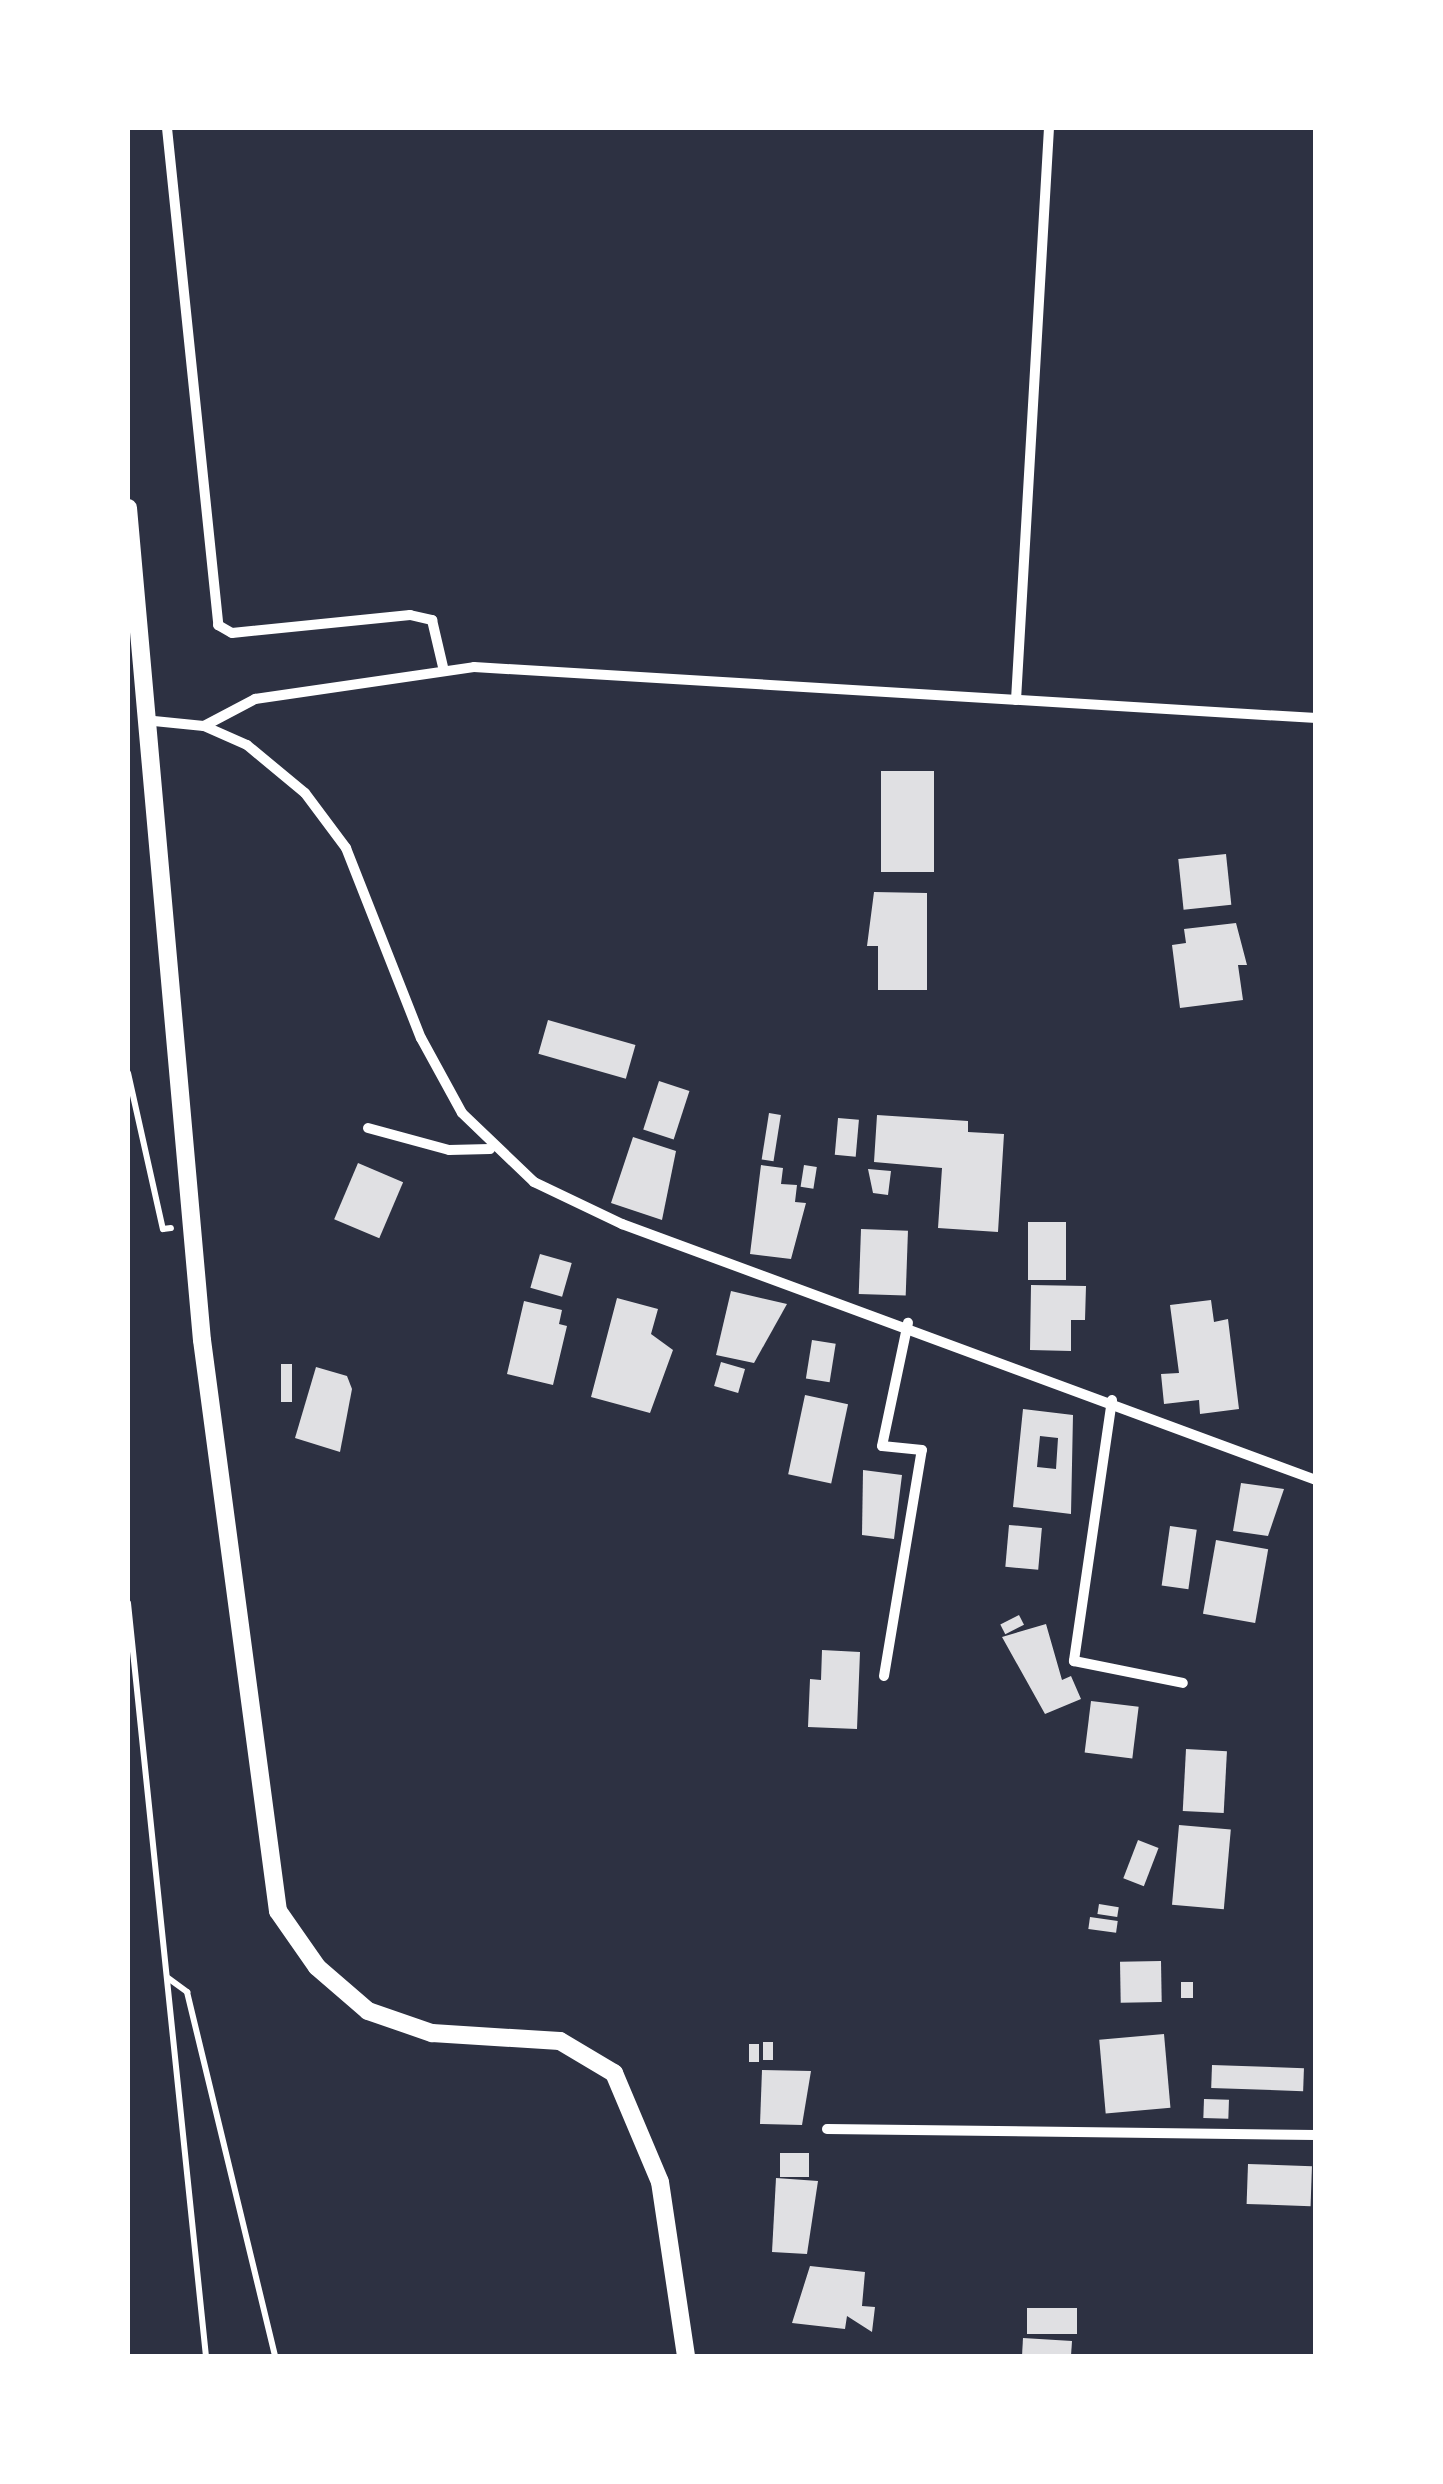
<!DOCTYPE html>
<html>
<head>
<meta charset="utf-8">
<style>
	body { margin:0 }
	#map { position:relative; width:1443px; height:2484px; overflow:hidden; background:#2d3142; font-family:"Asap Condensed",sans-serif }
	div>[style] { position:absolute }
	.building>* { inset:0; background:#e0e0e3; transform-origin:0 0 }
	.path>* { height:6px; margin:-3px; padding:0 3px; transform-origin:3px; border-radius:3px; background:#fff }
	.minor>* { height:10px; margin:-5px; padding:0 5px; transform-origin:5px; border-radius:5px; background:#fff }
	.tertiary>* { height:18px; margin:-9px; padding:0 9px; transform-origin:9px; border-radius:9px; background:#fff }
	span { translate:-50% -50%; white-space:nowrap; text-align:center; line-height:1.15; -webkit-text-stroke:10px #fff; paint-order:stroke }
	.frame { position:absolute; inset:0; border:130px solid #fff; pointer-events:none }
</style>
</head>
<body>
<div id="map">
	<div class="building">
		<div style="left:881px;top:771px;width:53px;height:101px"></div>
		<div style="left:1226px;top:854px;width:51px;height:48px;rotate:84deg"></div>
		<div style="clip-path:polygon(874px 892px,927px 893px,927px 990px,878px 990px,878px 946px,867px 946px)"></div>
		<div style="clip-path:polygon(1236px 923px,1247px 965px,1238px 965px,1243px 1000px,1180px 1008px,1172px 945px,1186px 943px,1184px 929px)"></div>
		<div style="left:548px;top:1020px;width:91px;height:35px;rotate:16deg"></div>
		<div style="left:659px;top:1081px;width:32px;height:51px;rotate:18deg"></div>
		<div style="left:769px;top:1113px;width:12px;height:47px;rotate:9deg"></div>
		<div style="clip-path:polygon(877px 1115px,968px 1121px,968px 1132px,1004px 1134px,998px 1232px,938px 1228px,942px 1168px,874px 1162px)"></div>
		<div style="left:838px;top:1118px;width:21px;height:37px;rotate:5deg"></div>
		<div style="clip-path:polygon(633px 1137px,676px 1151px,662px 1220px,611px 1203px)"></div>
		<div style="left:358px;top:1163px;width:49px;height:61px;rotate:23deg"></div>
		<div style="clip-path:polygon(761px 1165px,783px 1168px,781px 1184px,797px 1185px,795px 1202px,806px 1203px,791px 1259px,750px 1254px)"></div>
		<div style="left:804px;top:1165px;width:13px;height:22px;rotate:9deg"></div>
		<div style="clip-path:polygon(868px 1169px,891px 1171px,888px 1195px,873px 1193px)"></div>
		<div style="left:1028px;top:1222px;width:38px;height:58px"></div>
		<div style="left:861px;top:1229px;width:47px;height:65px;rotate:2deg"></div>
		<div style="left:540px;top:1254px;width:33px;height:35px;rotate:16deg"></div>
		<div style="clip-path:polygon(1031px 1285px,1086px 1286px,1085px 1320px,1071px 1320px,1071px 1351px,1030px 1350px)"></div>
		<div style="clip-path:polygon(731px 1291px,787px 1304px,754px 1363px,716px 1355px)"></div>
		<div style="clip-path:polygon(617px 1298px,658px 1309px,651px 1334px,673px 1350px,650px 1413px,591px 1397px)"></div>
		<div style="clip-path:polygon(1211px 1300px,1214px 1322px,1228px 1319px,1239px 1409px,1200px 1414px,1199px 1400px,1164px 1404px,1161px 1374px,1179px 1373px,1170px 1305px)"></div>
		<div style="clip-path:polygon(524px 1301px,562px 1310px,559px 1324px,567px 1326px,553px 1385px,507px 1374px)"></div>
		<div style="left:812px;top:1340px;width:24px;height:39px;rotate:9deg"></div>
		<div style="left:721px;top:1362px;width:25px;height:25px;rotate:16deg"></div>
		<div style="left:281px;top:1364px;width:11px;height:38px"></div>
		<div style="clip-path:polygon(316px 1367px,347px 1376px,352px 1389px,340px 1452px,295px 1438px)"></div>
		<div style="left:805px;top:1395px;width:44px;height:81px;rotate:12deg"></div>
		<div style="clip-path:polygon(evenodd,1023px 1409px,1073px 1415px,1071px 1514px,1013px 1507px,1023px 1409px,1040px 1436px,1058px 1438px,1056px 1469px,1037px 1467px,1040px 1436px)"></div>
		<div style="clip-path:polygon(863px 1470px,902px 1475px,894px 1539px,862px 1535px)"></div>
		<div style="clip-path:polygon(1241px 1483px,1284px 1489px,1268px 1536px,1233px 1531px)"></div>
		<div style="left:1009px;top:1525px;width:33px;height:42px;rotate:5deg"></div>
		<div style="left:1170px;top:1526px;width:27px;height:60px;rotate:8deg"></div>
		<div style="left:1216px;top:1540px;width:53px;height:75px;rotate:10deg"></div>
		<div style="left:1019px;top:1615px;width:11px;height:21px;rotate:63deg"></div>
		<div style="clip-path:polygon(1046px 1624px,1062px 1680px,1071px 1676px,1081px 1699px,1045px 1714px,1002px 1637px)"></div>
		<div style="clip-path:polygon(822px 1650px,860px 1652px,857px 1729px,808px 1727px,810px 1679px,821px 1680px)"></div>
		<div style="left:1091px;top:1701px;width:48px;height:52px;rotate:7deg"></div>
		<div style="left:1186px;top:1749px;width:41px;height:62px;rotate:3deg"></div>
		<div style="left:1179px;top:1825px;width:52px;height:80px;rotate:5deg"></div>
		<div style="left:1138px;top:1840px;width:22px;height:41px;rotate:21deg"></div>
		<div style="left:1099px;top:1904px;width:20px;height:10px;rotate:9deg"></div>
		<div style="left:1090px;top:1917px;width:28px;height:12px;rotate:8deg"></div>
		<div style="left:1161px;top:1961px;width:41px;height:41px;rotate:89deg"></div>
		<div style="left:1181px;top:1982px;width:12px;height:16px"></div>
		<div style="left:1164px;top:2034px;width:74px;height:65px;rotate:85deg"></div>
		<div style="left:763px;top:2042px;width:10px;height:18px"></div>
		<div style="left:749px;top:2044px;width:10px;height:18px"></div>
		<div style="left:1212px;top:2065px;width:92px;height:23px;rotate:2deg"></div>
		<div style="clip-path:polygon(762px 2070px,811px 2071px,802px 2125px,760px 2124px)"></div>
		<div style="left:1204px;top:2099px;width:25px;height:19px;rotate:2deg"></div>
		<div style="left:809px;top:2153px;width:24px;height:29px;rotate:90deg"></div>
		<div style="left:1248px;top:2164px;width:64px;height:40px;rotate:2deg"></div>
		<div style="clip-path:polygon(776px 2178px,818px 2181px,807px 2254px,772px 2252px)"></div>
		<div style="clip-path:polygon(810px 2266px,865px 2272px,862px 2306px,875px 2307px,872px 2332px,847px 2316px,845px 2329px,792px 2323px)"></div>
		<div style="left:1027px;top:2308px;width:50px;height:26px"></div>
		<div style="clip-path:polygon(1023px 2338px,1072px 2341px,1071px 2356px,1022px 2356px)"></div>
	</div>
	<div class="path">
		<div style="left:128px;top:1073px;width:160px;rotate:77.4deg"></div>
		<div style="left:163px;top:1229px;width:8px;rotate:-7deg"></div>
		<div style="left:128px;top:1603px;width:757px;rotate:84.09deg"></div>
		<div style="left:168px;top:1978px;width:24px;rotate:36deg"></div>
		<div style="left:187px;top:1992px;width:374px;rotate:76.4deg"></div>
	</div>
	<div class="minor">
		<div style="left:167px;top:128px;width:500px;rotate:84.1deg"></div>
		<div style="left:218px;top:625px;width:16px;rotate:30deg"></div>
		<div style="left:232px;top:633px;width:179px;rotate:-5.8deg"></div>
		<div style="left:410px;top:615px;width:23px;rotate:13deg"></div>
		<div style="left:432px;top:620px;width:52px;rotate:76.8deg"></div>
		<div style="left:1016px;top:700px;width:573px;rotate:-86.7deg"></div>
		<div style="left:144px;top:720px;width:60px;rotate:5.7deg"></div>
		<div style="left:204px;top:726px;width:47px;rotate:23.8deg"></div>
		<div style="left:247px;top:745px;width:75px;rotate:39.6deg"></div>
		<div style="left:305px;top:793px;width:69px;rotate:53.3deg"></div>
		<div style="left:346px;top:848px;width:204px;rotate:68.5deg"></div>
		<div style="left:421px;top:1038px;width:85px;rotate:61.3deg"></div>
		<div style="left:462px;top:1113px;width:100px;rotate:43.8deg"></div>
		<div style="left:534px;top:1182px;width:98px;rotate:25.5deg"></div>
		<div style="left:622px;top:1224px;width:740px;rotate:20.25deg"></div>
		<div style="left:204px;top:726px;width:58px;rotate:-27.9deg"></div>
		<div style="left:255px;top:699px;width:221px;rotate:-8.3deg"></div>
		<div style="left:474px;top:667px;width:844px;rotate:3.47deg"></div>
		<div style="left:368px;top:1128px;width:84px;rotate:15.2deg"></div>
		<div style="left:449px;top:1150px;width:41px;rotate:-1.4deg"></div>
		<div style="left:1112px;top:1400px;width:264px;rotate:98.3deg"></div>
		<div style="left:1074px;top:1661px;width:111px;rotate:11.4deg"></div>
		<div style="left:884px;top:1676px;width:229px;rotate:-80.5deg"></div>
		<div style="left:922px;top:1450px;width:40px;rotate:-174.3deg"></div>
		<div style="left:882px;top:1446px;width:126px;rotate:-78.1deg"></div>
		<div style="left:827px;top:2129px;width:489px;rotate:0.7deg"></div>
	</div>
	<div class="tertiary">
		<div style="left:128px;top:508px;width:835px;rotate:84.92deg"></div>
		<div style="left:202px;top:1340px;width:576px;rotate:82.42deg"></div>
		<div style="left:278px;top:1911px;width:68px;rotate:55.1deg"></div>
		<div style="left:317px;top:1967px;width:67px;rotate:40.8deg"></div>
		<div style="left:368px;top:2011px;width:68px;rotate:19deg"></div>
		<div style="left:432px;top:2033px;width:128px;rotate:3.6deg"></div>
		<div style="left:560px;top:2041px;width:63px;rotate:30.7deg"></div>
		<div style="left:614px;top:2073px;width:118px;rotate:67.1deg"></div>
		<div style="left:660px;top:2182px;width:176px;rotate:81.5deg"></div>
	</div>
	<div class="frame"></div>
</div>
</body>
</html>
